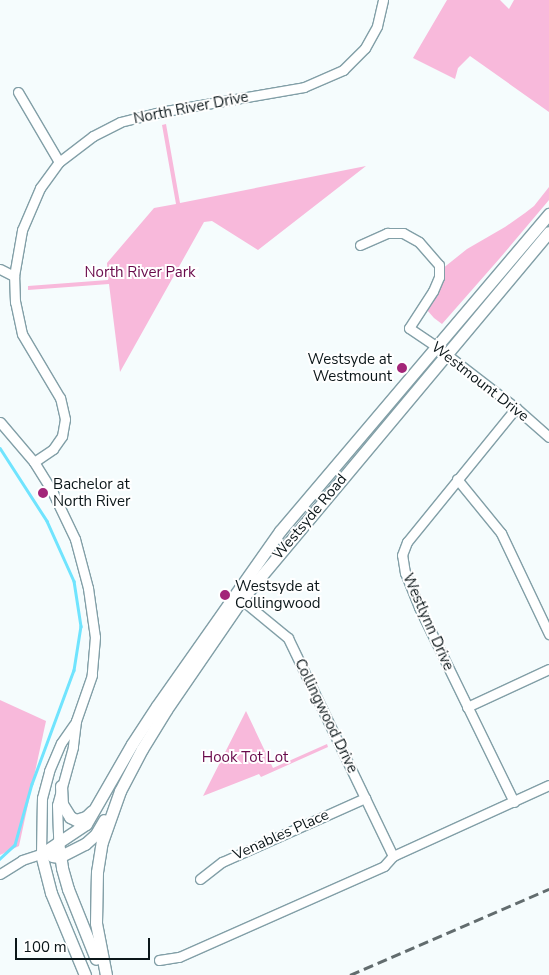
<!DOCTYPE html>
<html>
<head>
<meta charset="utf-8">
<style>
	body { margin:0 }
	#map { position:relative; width:549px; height:975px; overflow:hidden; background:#f5fcfd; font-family:"Nunito Sans",sans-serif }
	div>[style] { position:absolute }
	.green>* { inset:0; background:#f8b9db }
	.stream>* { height:2.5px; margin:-1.25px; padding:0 1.25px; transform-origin:1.25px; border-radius:1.25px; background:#70e4fe }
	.roads { filter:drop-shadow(1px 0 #829fa7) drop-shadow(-1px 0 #829fa7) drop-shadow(0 1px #829fa7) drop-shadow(0 -1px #829fa7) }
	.minor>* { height:9px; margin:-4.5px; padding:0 4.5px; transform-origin:4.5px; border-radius:4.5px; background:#fff }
	.major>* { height:11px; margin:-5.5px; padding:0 5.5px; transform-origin:5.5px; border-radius:5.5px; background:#fff }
	.rail>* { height:2.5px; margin-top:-1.25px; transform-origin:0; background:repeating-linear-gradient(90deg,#626c6e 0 10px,transparent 0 15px) }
	.dots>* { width:14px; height:14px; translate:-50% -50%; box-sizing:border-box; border:2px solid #fff; border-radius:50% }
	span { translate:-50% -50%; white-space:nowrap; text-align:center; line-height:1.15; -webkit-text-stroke:4px #fff; paint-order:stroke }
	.street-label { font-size:15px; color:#0b1619 }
	.park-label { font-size:15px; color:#690a4b }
	.poi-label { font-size:15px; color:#0b1619 }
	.right { translate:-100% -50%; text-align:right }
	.left { translate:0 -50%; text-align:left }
	.scale { position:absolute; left:15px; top:938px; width:135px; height:22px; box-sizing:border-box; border:2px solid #0b1619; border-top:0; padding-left:6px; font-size:15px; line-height:18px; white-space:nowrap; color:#0b1619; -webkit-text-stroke:4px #fff; paint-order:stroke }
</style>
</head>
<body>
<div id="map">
	<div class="green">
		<div style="clip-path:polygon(447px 0,500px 0,509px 9px,514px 0,549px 0,549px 112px,470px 56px,458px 68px,455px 79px,413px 58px)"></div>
		<div style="clip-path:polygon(166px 124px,180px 203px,366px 166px,258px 250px,212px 221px,204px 222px,120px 372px,109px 284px,28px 290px,28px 286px,108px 280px,107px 263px,154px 208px,176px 204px,162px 125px)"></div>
		<div style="clip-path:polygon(549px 187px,549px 200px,500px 258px,442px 324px,434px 318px,427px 310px,438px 293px,442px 269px,467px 249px,505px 227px,525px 213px,534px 206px)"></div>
		<div style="clip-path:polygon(0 700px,46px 721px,19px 846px,0 855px)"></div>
		<div style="clip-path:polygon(246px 711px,273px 768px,327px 744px,328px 747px,261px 777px,259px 774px,203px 796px)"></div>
	</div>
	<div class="stream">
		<div style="left:0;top:448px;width:87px;rotate:57.2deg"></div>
		<div style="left:47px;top:521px;width:66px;rotate:65.8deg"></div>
		<div style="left:74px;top:581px;width:46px;rotate:81.2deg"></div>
		<div style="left:81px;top:626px;width:45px;rotate:99deg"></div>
		<div style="left:74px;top:670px;width:121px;rotate:110.2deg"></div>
		<div style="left:32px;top:784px;width:63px;rotate:105.6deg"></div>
		<div style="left:15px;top:845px;width:21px;rotate:137deg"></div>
	</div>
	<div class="roads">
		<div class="minor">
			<div style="left:18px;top:92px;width:81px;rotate:59.6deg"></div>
			<div style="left:360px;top:245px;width:30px;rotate:-24deg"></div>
			<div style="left:387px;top:233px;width:16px"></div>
			<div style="left:403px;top:233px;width:18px;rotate:29deg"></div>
			<div style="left:419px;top:242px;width:30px;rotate:49deg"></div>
			<div style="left:439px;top:265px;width:12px;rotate:90deg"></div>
			<div style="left:439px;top:277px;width:15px;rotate:113deg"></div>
			<div style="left:433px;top:291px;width:44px;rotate:123deg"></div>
			<div style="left:409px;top:328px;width:34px;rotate:34deg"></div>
			<div style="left:437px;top:347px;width:100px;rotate:37.7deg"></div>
			<div style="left:516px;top:408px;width:44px;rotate:41.3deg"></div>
			<div style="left:0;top:269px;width:16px;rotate:27deg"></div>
			<div style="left:0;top:422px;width:52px;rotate:49.6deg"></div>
			<div style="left:34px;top:462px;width:36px;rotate:58deg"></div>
			<div style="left:53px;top:493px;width:51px;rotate:64.4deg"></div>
			<div style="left:75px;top:539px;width:51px;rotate:75.1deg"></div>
			<div style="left:88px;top:588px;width:49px;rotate:81.9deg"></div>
			<div style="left:95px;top:637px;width:38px;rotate:95deg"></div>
			<div style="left:92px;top:675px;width:49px;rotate:109.2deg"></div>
			<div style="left:76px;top:721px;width:26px;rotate:97deg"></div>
			<div style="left:73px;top:747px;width:60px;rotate:105.4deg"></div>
			<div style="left:57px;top:805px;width:37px;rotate:88deg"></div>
			<div style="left:34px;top:462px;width:23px;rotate:-34deg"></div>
			<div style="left:53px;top:449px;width:16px;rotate:-55deg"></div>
			<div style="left:62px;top:436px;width:17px;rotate:-80deg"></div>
			<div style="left:65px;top:419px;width:22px;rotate:-103deg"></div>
			<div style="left:60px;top:398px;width:74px;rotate:-120.7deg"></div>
			<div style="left:22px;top:334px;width:33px;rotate:-102deg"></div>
			<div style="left:15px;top:302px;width:26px;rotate:-92deg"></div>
			<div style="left:14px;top:276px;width:47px;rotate:-80.1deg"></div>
			<div style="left:22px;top:230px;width:46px;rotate:-66.8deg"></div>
			<div style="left:40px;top:188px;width:32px;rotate:-54deg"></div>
			<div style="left:59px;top:162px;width:43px;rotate:-37.4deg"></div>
			<div style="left:93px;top:136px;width:30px;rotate:-27deg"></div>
			<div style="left:120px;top:122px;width:41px;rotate:-14deg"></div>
			<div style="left:160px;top:112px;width:146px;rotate:-9.8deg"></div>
			<div style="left:304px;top:87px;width:43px;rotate:-23.6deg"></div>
			<div style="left:343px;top:70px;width:31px;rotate:-45deg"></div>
			<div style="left:365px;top:48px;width:25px;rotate:-61deg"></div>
			<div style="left:377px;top:26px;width:27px;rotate:-77deg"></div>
			<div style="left:457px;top:479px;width:70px;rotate:50.8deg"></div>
			<div style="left:501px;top:533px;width:112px;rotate:64.6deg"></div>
			<div style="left:237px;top:596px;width:66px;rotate:39.5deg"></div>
			<div style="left:288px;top:638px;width:242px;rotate:64.3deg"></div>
			<div style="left:393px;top:856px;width:171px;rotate:-24.5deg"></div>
			<div style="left:467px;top:707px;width:90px;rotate:-24.9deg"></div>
			<div style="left:514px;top:802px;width:217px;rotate:-116deg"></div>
			<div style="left:419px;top:607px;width:37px;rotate:-112deg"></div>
			<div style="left:405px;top:573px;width:18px;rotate:-99deg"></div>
			<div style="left:402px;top:555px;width:14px;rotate:-69deg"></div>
			<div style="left:407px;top:542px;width:173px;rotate:-50.9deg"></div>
			<div style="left:0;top:874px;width:26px;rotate:-32deg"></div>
			<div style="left:22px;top:860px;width:20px;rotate:-18deg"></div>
			<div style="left:41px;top:854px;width:56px;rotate:-89deg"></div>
			<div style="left:42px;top:798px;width:28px;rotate:-75deg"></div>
			<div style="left:49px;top:771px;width:30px;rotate:-67deg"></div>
			<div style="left:61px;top:743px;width:24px;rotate:-55deg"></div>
			<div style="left:200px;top:879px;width:28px;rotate:-38deg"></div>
			<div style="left:222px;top:862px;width:157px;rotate:-24.1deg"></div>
			<div style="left:159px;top:960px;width:20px;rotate:-9deg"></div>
			<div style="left:179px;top:957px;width:224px;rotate:-23.9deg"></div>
			<div style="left:384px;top:866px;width:13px;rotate:-48deg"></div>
		</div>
		<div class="major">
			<div style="left:61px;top:786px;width:18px;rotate:87deg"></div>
			<div style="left:62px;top:804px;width:15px;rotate:58deg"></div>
			<div style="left:70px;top:817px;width:7px;rotate:27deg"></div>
			<div style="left:76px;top:820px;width:10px;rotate:-17deg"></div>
			<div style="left:86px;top:817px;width:8px;rotate:-45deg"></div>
			<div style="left:58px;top:842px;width:26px;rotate:81deg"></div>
			<div style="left:62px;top:868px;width:22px;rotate:74deg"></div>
			<div style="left:68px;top:889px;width:75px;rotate:68.2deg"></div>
			<div style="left:41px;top:854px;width:54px;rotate:-33.7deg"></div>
			<div style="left:86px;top:824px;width:92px;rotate:-60.1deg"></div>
			<div style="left:132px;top:744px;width:45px;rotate:-56.7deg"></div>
			<div style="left:157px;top:706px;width:214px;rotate:-54.9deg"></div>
			<div style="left:280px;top:531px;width:416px;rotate:-49.7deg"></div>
			<div style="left:41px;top:854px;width:40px;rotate:75.6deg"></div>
			<div style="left:51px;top:893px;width:89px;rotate:67.5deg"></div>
			<div style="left:52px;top:856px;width:7px;rotate:8deg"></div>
			<div style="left:59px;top:857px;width:29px;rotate:-27deg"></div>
			<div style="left:85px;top:844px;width:15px;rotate:-42deg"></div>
			<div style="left:96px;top:834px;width:16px;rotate:-60deg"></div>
			<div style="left:106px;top:975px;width:53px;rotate:-100.9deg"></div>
			<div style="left:96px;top:923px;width:51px;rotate:-88.9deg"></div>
			<div style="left:97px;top:872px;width:30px;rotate:-81deg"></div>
			<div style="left:102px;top:842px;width:54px;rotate:-70.6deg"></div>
			<div style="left:120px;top:791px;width:47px;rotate:-62.4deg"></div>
			<div style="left:142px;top:749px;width:46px;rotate:-58.4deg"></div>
			<div style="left:166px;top:710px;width:135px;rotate:-55.6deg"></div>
			<div style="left:242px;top:599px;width:478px;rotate:-50.1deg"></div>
		</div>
	</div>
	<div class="rail">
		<div style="left:350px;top:975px;width:217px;rotate:-23.4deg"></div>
	</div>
	<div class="dots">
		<div style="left:402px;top:368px;background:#a32679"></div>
		<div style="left:43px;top:493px;background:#a32679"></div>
		<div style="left:225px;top:595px;background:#a32679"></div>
	</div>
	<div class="street-label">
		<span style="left:191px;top:108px;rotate:-11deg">North River Drive</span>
		<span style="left:480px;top:382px;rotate:38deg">Westmount Drive</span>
		<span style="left:310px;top:517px;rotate:-50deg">Westsyde Road</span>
		<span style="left:428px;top:622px;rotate:66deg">Westlynn Drive</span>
		<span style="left:326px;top:716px;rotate:64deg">Collingwood Drive</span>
		<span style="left:281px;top:835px;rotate:-24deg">Venables Place</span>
	</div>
	<div class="park-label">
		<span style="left:140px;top:273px">North River Park</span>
		<span style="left:245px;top:758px">Hook Tot Lot</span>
	</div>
	<div class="poi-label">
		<span class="right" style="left:392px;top:368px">Westsyde at<br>Westmount</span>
		<span class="left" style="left:53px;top:493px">Bachelor at<br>North River</span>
		<span class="left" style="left:235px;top:595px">Westsyde at<br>Collingwood</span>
	</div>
	<div class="scale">100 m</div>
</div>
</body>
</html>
